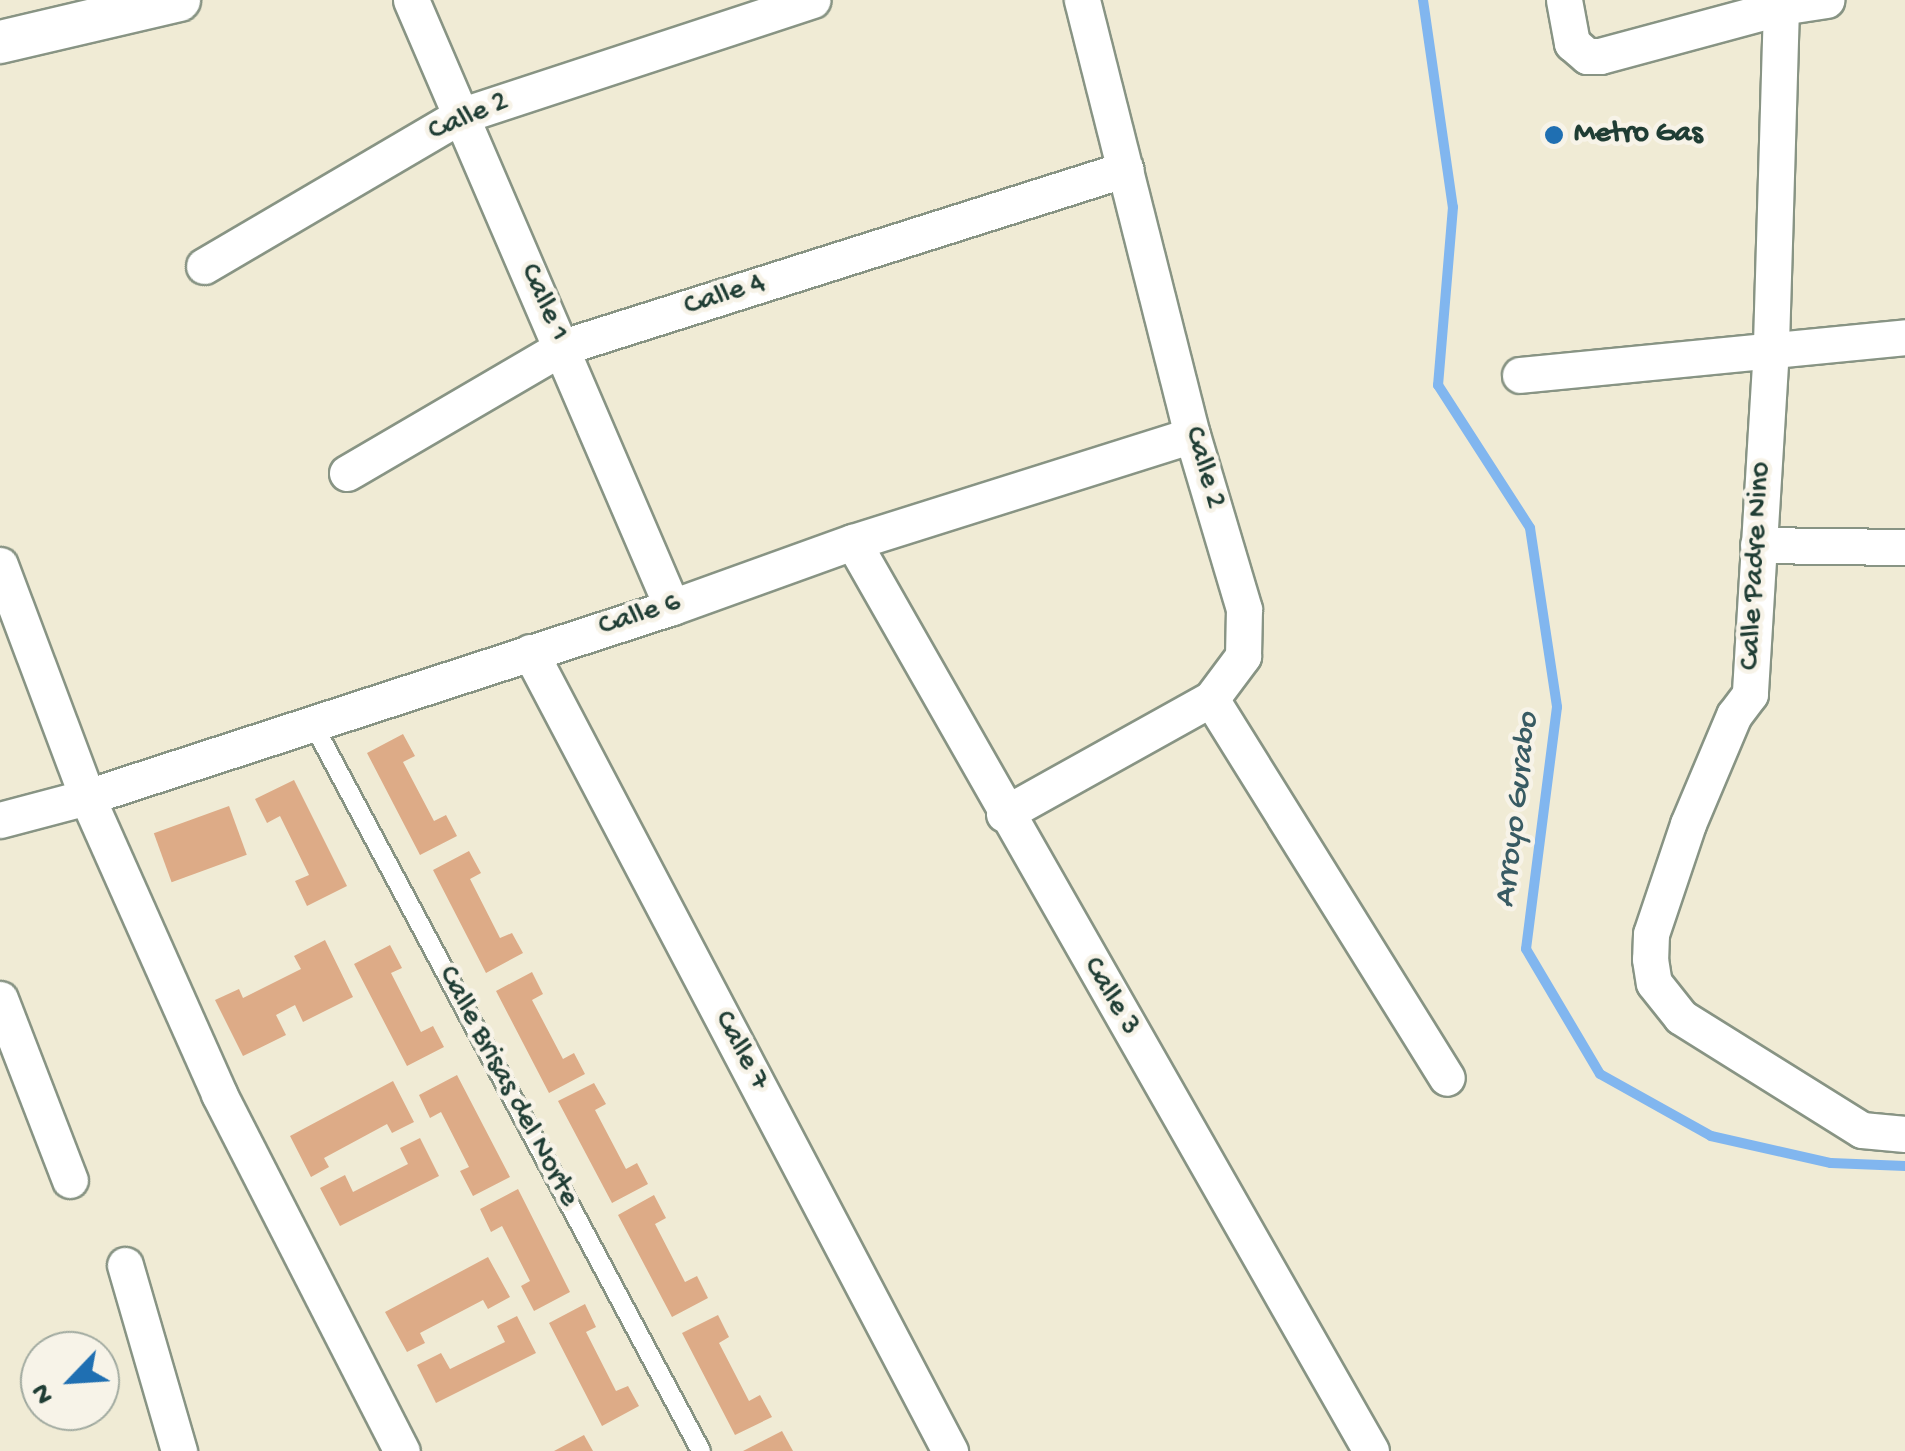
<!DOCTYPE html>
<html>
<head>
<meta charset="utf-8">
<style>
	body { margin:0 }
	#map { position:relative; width:1905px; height:1451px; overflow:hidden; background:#f0ebd5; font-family:"Gochi Hand",sans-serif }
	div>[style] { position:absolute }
	.stream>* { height:10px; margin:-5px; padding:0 5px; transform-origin:5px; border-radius:5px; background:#81b6ef }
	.building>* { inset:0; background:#ddab87; transform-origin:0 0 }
	.roads { filter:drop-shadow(2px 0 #889484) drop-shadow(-2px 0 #889484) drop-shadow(0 2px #889484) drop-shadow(0 -2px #889484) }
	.service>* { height:18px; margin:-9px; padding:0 9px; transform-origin:9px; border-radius:9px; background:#fff }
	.minor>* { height:35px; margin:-17.5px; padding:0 17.5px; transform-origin:17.5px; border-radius:17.5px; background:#fff }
	.tertiary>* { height:42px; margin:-21px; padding:0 21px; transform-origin:21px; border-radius:21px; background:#fff }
	.dots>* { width:28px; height:28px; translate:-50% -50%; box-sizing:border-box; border:5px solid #f7f3e8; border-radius:50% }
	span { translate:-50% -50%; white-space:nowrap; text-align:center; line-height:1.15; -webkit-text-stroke:9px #f7f3e8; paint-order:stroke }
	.street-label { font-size:30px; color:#1f3d34 }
	.poi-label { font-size:30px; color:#1f3d34; font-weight:700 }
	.left { translate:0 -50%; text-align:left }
	.water-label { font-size:32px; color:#385b63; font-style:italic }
	.north { position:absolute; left:20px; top:1331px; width:100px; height:100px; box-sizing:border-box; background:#f7f3e8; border:2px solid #a1aaa0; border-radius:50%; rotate:245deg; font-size:28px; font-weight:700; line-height:40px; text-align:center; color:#1f3d34 }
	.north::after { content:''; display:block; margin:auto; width:35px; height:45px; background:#1f6fb2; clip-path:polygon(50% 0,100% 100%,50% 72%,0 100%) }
</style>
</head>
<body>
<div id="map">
	<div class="stream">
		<div style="left:1423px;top:0;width:209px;rotate:81.8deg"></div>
		<div style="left:1453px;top:207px;width:179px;rotate:94.8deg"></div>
		<div style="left:1438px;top:385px;width:170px;rotate:57.2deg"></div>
		<div style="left:1530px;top:528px;width:181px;rotate:81.4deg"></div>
		<div style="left:1557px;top:707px;width:244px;rotate:97.3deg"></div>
		<div style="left:1526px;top:949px;width:145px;rotate:59.4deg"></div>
		<div style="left:1600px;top:1074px;width:127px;rotate:29.2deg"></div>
		<div style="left:1711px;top:1136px;width:123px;rotate:12.7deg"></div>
		<div style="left:1831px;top:1163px;width:74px;rotate:2.3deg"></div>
	</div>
	<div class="building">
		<div style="clip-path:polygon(403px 734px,415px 756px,403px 762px,434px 821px,446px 815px,457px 836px,420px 855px,367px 753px)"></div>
		<div style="clip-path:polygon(294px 780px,347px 886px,307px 906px,295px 881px,309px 875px,280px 816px,267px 823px,255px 799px)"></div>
		<div style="left:229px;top:806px;width:52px;height:80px;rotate:70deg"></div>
		<div style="clip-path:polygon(469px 851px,481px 873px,470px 879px,500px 938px,512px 933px,523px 953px,486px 973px,433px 870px)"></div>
		<div style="clip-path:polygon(325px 940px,353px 997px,303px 1022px,295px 1005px,276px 1015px,286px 1035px,243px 1056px,215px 1000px,239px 989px,243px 998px,301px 969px,294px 956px)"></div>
		<div style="clip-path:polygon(390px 945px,402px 968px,391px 973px,421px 1032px,433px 1026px,444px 1047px,407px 1066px,354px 964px)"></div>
		<div style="clip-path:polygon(532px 972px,543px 994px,532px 1000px,563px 1059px,574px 1053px,585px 1074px,549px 1093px,496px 991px)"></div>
		<div style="clip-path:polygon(457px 1075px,510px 1177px,473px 1196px,460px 1171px,469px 1167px,441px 1112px,430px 1118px,419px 1095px)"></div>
		<div style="clip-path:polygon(393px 1081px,414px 1122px,392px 1133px,387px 1124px,324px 1158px,329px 1167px,311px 1177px,290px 1136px)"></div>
		<div style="clip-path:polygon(594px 1083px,606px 1104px,595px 1110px,626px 1169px,637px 1163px,648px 1184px,612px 1203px,558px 1101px)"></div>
		<div style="clip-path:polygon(420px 1138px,439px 1176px,340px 1226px,320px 1188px,345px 1175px,353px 1192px,408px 1164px,400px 1148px)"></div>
		<div style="clip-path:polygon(518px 1189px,570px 1292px,534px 1311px,521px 1286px,530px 1281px,502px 1226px,491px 1232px,480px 1209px)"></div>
		<div style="clip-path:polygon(654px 1195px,666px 1218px,655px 1224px,685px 1282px,697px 1276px,708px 1298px,672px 1317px,618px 1215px)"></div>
		<div style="clip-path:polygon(488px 1257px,510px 1297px,488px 1309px,483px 1300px,420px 1333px,425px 1343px,407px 1352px,385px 1312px)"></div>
		<div style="clip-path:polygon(585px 1304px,596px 1327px,586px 1332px,616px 1391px,628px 1386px,639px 1406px,602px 1426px,549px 1323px)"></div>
		<div style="clip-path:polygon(718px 1315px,729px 1337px,719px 1343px,749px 1401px,760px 1395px,772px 1417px,735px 1435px,682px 1333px)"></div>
		<div style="clip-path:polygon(517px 1316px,536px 1353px,436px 1403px,417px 1365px,441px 1353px,450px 1369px,505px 1342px,497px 1326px)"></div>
		<div style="clip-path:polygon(782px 1431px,793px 1451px,743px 1451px)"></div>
		<div style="clip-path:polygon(584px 1435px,593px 1451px,554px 1451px)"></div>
	</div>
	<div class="roads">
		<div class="service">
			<div style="left:313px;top:724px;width:824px;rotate:61.91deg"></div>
		</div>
		<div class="minor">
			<div style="left:411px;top:0;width:661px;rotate:66.73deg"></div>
			<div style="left:1564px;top:0;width:44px;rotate:79.5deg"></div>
			<div style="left:1572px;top:43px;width:20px;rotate:41deg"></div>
			<div style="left:1587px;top:56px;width:13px"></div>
			<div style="left:1600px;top:56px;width:188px;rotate:-15.1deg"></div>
			<div style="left:1781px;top:7px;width:46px;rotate:-8.8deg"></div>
			<div style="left:1781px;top:7px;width:341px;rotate:91.7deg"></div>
			<div style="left:1771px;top:348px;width:347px;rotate:93.5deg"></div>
			<div style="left:1750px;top:694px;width:26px;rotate:127deg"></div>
			<div style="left:1734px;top:715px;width:118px;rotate:112.9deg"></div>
			<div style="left:1688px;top:824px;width:116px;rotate:108.6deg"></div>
			<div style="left:1651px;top:934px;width:25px;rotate:92deg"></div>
			<div style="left:1650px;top:959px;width:24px;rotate:81deg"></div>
			<div style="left:1654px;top:983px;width:43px;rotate:51.5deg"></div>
			<div style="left:1681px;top:1017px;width:213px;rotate:32deg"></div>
			<div style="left:1862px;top:1130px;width:43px;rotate:5.3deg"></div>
			<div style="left:204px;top:266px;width:297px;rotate:-30.4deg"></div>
			<div style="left:460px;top:116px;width:371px;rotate:-18.2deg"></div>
			<div style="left:1520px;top:375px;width:387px;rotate:-5.6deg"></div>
			<div style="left:347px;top:473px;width:250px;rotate:-30.3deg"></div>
			<div style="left:563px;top:347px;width:590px;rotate:-17.55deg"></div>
			<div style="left:853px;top:542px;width:1046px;rotate:60.32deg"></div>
			<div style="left:1758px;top:545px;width:147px;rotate:0.8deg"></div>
			<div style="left:0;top:565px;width:248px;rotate:69.4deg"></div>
			<div style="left:87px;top:797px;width:325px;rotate:66deg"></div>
			<div style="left:219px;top:1094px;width:401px;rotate:62.9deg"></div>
			<div style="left:530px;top:652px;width:903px;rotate:62.27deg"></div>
			<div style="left:1211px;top:699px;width:446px;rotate:58.1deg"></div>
			<div style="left:1004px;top:814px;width:237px;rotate:-29.1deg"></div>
			<div style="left:1211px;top:699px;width:54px;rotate:-53.3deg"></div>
			<div style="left:1243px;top:656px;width:47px;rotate:-88.8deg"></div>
			<div style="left:1244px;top:609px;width:182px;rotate:-106.6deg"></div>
			<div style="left:1192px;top:435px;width:449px;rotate:-104.2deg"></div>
			<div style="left:0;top:820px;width:90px;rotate:-14.8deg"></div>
			<div style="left:87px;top:797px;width:615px;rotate:-17.99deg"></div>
			<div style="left:672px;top:607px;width:192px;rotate:-19.8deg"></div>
			<div style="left:853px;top:542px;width:355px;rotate:-17.5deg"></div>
			<div style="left:0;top:999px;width:194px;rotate:68.9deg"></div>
			<div style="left:125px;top:1265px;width:194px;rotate:73.8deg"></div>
		</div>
		<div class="tertiary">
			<div style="left:0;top:42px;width:184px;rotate:-13.2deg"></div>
		</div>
	</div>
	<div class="dots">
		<div style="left:1554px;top:135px;background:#1f6fb2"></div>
	</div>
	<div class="street-label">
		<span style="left:469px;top:118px;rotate:-23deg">Calle 2</span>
		<span style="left:725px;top:296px;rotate:-18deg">Calle 4</span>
		<span style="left:543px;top:303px;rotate:66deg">Calle 1</span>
		<span style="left:1203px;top:468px;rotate:74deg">Calle 2</span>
		<span style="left:1757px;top:566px;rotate:-87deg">Calle Padre Nino</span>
		<span style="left:640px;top:616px;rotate:-18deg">Calle 6</span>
		<span style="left:1110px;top:997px;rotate:60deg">Calle 3</span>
		<span style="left:740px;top:1051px;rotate:62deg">Calle 7</span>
		<span style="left:507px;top:1087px;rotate:62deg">Calle Brisas del Norte</span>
	</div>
	<div class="poi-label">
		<span class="left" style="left:1574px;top:135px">Metro Gas</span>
	</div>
	<div class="water-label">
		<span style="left:1518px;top:810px;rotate:-83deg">Arroyo Gurabo</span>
	</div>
	<div class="north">N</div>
</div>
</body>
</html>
